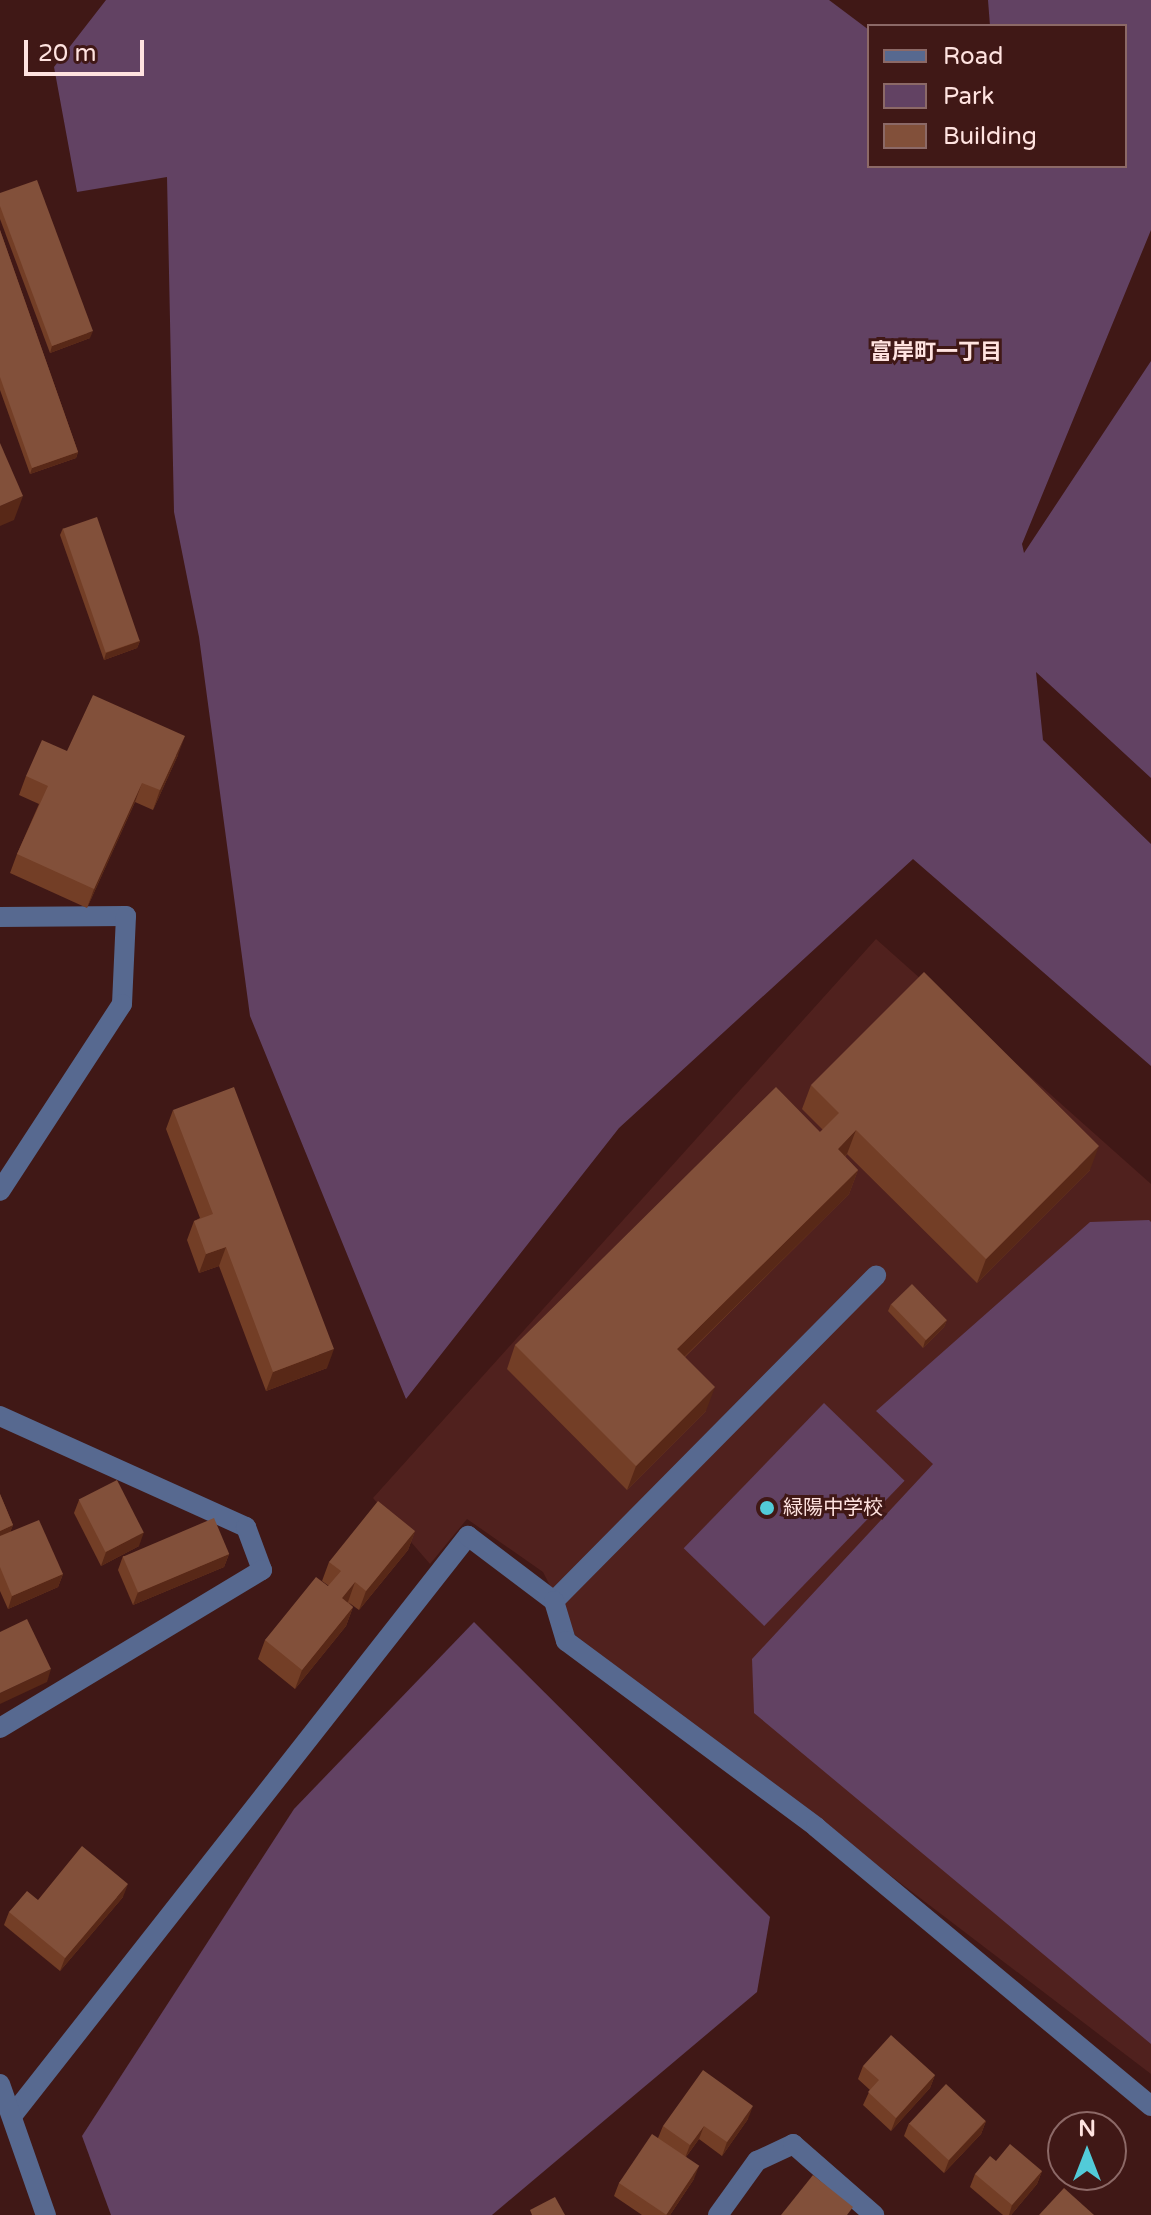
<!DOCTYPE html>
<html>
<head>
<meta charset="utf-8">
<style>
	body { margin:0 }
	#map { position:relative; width:1151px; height:2215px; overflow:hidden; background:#401816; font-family:"Varela Round","Noto Sans JP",sans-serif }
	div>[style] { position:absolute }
	.built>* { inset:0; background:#50211e }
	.green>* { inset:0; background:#624263; transform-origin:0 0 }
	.service>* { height:20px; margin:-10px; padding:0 10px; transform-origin:10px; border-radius:10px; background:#576990 }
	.minor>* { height:20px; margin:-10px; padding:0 10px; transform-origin:10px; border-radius:10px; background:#576990 }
	.tertiary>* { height:20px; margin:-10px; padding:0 10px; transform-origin:10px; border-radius:10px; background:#576990 }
	.wall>* { inset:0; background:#733e26 }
	.shaded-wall>* { inset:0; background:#582817 }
	.building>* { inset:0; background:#82503a; transform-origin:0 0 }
	.dots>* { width:22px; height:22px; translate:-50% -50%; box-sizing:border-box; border:4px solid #401816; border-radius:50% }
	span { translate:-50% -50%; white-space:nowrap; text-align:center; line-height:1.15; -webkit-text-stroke:6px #401816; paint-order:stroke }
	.poi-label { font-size:20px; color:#ffe3e0 }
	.left { translate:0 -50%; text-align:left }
	.neighbourhood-label { font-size:22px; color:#ffe3e0; font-weight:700 }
	.legend { position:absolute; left:867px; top:24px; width:260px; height:144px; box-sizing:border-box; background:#401816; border:2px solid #8c6967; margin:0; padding:10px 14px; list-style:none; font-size:24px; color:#ffe3e0 }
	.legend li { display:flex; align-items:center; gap:16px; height:40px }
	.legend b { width:40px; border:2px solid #8c6967 }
	.north { position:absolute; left:1047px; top:2111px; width:80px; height:80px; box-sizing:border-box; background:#401816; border:2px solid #8c6967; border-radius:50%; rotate:0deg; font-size:22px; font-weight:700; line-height:32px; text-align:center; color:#ffe3e0 }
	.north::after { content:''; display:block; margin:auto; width:28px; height:36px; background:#52cbd8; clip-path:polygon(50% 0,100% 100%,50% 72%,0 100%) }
	.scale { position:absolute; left:24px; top:40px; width:120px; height:36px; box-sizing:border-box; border:4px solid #ffe3e0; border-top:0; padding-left:10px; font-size:24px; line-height:28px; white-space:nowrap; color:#ffe3e0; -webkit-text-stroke:6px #401816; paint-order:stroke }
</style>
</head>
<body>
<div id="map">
	<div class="built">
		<div style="clip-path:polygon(876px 939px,1151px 1184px,1151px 2074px,575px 1635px,543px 1572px,467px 1519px,430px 1564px,373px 1498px)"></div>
	</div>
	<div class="green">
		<div style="clip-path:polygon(106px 0,829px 0,869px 30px,869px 166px,1125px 166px,1125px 26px,990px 26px,988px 0,1151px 0,1151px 230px,1022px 544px,1024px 553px,1151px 361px,1151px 778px,1036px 672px,1043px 740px,1151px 844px,1151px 1066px,913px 859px,619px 1128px,406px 1399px,250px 1016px,199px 637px,174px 512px,167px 177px,77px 192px,54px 67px)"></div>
		<div style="clip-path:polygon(1149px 1220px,1151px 1222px,1151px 2044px,754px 1713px,752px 1659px,933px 1464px,876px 1411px,1090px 1222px)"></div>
		<div style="left:824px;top:1403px;width:112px;height:202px;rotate:44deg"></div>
		<div style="clip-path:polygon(474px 1622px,770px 1917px,757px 1992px,492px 2215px,111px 2215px,82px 2136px,294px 1809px)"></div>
	</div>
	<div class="service">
		<div style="left:0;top:917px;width:126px;rotate:-0.5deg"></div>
		<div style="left:126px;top:916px;width:88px;rotate:92.6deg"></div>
		<div style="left:122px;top:1004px;width:223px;rotate:123.1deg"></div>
		<div style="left:554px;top:1601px;width:458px;rotate:-45.3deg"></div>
	</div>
	<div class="minor">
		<div style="left:0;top:1416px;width:270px;rotate:24.3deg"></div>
		<div style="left:246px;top:1527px;width:46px;rotate:69.6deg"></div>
		<div style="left:262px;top:1570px;width:306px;rotate:148.9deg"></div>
		<div style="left:12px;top:2116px;width:738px;rotate:-51.83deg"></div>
		<div style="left:468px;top:1536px;width:108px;rotate:37.1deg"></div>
		<div style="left:554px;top:1601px;width:42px;rotate:73.3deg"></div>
		<div style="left:566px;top:1641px;width:312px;rotate:36.6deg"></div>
		<div style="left:816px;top:1827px;width:436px;rotate:39.8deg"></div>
		<div style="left:718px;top:2215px;width:67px;rotate:-54.2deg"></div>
		<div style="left:757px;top:2161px;width:40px;rotate:-25deg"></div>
		<div style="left:793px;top:2144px;width:108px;rotate:41.2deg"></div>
	</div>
	<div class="tertiary">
		<div style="left:0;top:2084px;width:139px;rotate:70.7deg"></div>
	</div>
	<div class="wall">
		<div style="clip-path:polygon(0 193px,90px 338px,50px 353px,0 219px)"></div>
		<div style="clip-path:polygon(0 230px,78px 452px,76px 458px,30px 474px,0 390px)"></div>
		<div style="clip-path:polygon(63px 528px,140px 641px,137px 648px,104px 660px,60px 535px)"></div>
		<div style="clip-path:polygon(67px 751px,178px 755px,153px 810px,135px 802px,87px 908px,10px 873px,17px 854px,39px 804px,19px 795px,26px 776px)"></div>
		<div style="clip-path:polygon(811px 1085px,1090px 1170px,977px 1283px,847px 1154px,845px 1157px,858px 1170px,849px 1194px,685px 1357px,706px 1411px,627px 1490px,507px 1369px,515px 1345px,820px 1132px,823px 1130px,802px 1109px)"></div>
		<div style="clip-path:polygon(173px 1110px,327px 1368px,266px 1391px,219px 1266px,199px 1273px,187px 1240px,194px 1221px,200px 1218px,166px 1129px)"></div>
		<div style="clip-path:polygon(891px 1304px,947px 1320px,944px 1327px,923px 1348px,888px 1311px)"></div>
		<div style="clip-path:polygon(0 1494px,13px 1525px,10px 1532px,63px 1574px,58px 1587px,8px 1609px,0 1591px)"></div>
		<div style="clip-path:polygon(79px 1500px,139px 1546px,101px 1566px,74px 1513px)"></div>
		<div style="clip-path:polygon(415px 1531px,408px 1550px,359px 1610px,348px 1602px,353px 1607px,346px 1626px,295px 1689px,258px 1659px,265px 1640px,329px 1586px,322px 1581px,329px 1562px)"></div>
		<div style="clip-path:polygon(229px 1554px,224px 1567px,133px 1605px,118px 1570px,123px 1556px)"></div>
		<div style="clip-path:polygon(123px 1897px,60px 1971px,4px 1925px,9px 1912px,38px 1900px)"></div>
		<div style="clip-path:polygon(863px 2066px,935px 2075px,930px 2088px,891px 2131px,863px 2105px,870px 2090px,858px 2079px)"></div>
		<div style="clip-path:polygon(748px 2119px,722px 2156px,699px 2139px,686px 2157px,694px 2179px,670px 2215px,642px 2215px,614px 2196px,619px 2183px,658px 2138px,663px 2126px)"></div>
		<div style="clip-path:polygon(986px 2121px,981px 2134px,944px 2173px,904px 2136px,909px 2123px)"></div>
		<div style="clip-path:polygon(1042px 2171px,1037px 2184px,1011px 2215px,1003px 2215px,970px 2187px,975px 2174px)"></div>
	</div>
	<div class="shaded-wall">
		<div style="clip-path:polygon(93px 331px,90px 338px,50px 353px,52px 346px)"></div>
		<div style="clip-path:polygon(78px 452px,76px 458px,30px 474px,32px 468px)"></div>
		<div style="clip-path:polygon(23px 496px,14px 520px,0 526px,0 506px)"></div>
		<div style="clip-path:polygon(140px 641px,137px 648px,104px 660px,106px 653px)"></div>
		<div style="clip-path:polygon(185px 736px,178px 755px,153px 810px,160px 790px)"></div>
		<div style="clip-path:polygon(142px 783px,135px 802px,87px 908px,94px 889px)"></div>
		<div style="clip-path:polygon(856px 1130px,847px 1154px,829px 1173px,838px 1149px)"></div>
		<div style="clip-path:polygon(1099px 1146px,1090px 1170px,977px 1283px,986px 1259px)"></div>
		<div style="clip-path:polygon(858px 1170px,849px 1194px,668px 1373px,677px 1349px)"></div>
		<div style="clip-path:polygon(226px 1247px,219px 1266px,199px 1273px,206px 1254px)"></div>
		<div style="clip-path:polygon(947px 1320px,944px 1327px,923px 1348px,925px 1341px)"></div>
		<div style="clip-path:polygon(334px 1349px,327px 1368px,266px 1391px,273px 1372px)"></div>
		<div style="clip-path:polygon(715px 1387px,706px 1411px,627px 1490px,636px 1466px)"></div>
		<div style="clip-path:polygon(13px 1525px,8px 1538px,0 1542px,0 1531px)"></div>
		<div style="clip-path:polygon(415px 1531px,408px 1550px,359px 1610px,366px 1591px)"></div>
		<div style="clip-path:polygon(144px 1532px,139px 1546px,101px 1566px,106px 1552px)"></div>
		<div style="clip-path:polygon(229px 1554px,224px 1567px,133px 1605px,138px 1592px)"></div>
		<div style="clip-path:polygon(63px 1574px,58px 1587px,8px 1609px,12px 1596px)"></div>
		<div style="clip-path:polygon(355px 1582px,348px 1602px,335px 1617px,342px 1598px)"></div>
		<div style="clip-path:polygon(353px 1607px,346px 1626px,295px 1689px,302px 1670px)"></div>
		<div style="clip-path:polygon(51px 1669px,47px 1682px,0 1704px,0 1693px)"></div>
		<div style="clip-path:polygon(128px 1884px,123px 1897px,60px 1971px,65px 1958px)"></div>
		<div style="clip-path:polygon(935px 2075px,930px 2088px,891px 2131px,896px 2118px)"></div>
		<div style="clip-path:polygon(753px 2106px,748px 2119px,722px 2156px,727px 2142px)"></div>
		<div style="clip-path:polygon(986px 2121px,981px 2134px,944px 2173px,949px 2160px)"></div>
		<div style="clip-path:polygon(704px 2126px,699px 2139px,685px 2158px,690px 2145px)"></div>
		<div style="clip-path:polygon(699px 2166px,694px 2179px,670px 2215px,666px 2215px)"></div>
		<div style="clip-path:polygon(1042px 2171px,1037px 2184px,1011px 2215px,1009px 2215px,1012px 2205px)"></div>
	</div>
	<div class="building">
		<div style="clip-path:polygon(37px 180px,93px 331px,52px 346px,0 206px,0 193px)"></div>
		<div style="clip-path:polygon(0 230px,78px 452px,32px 468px,0 377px)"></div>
		<div style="clip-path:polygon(0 443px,23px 496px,0 506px)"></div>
		<div style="left:97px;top:517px;width:131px;height:36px;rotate:71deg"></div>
		<div style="clip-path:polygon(93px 695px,185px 736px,160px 790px,142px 783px,94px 889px,17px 854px,48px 786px,26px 776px,42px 740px,67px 751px)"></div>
		<div style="clip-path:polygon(924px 972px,1099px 1146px,986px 1259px,856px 1130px,838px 1149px,858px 1170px,677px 1349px,715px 1387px,636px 1466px,515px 1345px,776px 1087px,820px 1132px,839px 1113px,811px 1085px)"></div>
		<div style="clip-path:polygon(234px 1087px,334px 1349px,273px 1372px,226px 1247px,206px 1254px,194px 1221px,213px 1214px,173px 1110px)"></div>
		<div style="left:912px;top:1284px;width:50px;height:29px;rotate:46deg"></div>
		<div style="left:117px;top:1480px;width:59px;height:43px;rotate:63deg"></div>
		<div style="clip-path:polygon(0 1494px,13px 1525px,0 1531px)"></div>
		<div style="clip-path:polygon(378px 1501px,415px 1531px,366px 1591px,355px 1582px,342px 1598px,353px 1607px,302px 1670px,265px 1640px,316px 1577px,328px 1586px,341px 1571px,329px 1562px)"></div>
		<div style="left:214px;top:1518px;width:39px;height:99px;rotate:67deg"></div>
		<div style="clip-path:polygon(39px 1520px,63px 1574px,12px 1596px,0 1567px,0 1536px)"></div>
		<div style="clip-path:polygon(27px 1619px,51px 1669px,0 1693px,0 1632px)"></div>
		<div style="clip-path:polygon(82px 1846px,128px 1884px,65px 1958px,9px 1912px,27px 1891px,38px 1900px)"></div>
		<div style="clip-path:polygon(891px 2035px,935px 2075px,896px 2118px,868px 2092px,879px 2080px,863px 2066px)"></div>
		<div style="clip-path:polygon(703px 2070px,753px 2106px,727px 2142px,704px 2126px,690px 2145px,663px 2126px)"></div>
		<div style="left:946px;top:2084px;width:54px;height:54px;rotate:43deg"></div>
		<div style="left:652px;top:2134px;width:57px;height:59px;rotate:34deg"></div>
		<div style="clip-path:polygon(1010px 2144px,1042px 2171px,1012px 2205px,975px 2174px,990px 2156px,996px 2161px)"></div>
		<div style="clip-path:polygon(813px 2175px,853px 2207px,847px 2215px,781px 2215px)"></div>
		<div style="clip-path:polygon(1064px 2188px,1094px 2215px,1039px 2215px)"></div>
		<div style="clip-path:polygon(555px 2197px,565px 2215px,532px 2215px,530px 2210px)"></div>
	</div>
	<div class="dots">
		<div style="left:767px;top:1508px;background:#52cbd8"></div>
	</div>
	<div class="poi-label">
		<span class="left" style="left:783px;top:1508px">緑陽中学校</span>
	</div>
	<div class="neighbourhood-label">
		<span style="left:936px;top:353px">富岸町一丁目</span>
	</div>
	<ul class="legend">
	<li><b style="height:10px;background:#576990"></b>Road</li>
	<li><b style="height:22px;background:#624263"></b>Park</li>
	<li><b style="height:22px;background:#82503a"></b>Building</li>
	</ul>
	<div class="north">N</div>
	<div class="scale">20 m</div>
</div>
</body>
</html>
